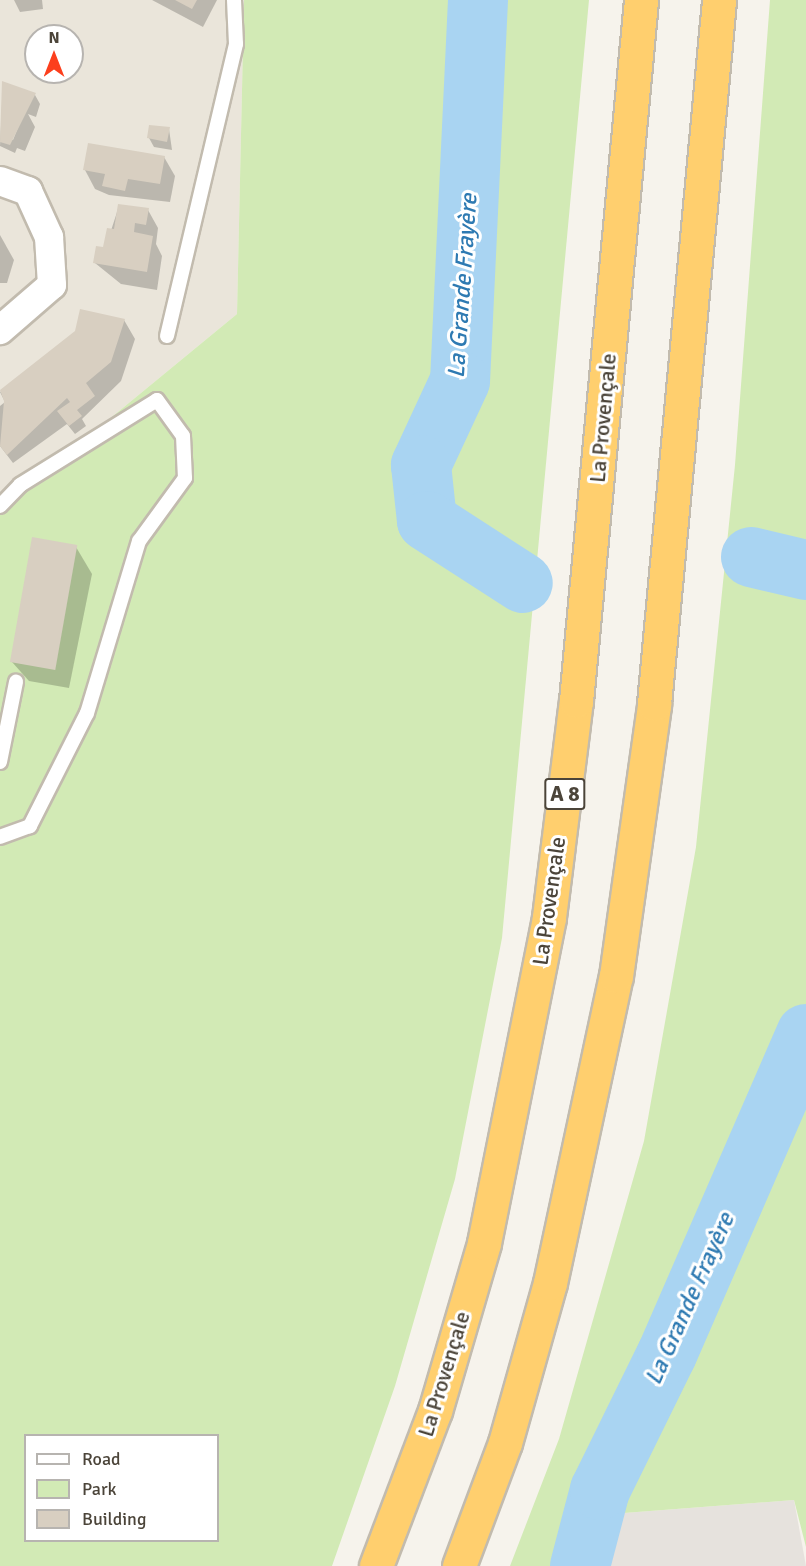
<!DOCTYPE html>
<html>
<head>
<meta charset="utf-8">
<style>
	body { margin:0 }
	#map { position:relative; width:806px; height:1566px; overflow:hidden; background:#f6f3ec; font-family:Signika,sans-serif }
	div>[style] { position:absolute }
	.residential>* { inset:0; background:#eae5da }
	.industrial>* { inset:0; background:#e6e2dd }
	.green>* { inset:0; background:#d2eab5 }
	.shadow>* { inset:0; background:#0003 }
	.river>* { height:60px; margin:-30px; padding:0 30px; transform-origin:30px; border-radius:30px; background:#a9d4f2 }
	.building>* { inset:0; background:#d8cfc1; transform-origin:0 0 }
	.roads { filter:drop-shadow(2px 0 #c2bbae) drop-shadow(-2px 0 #c2bbae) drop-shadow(0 2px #c2bbae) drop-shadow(0 -2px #c2bbae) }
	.service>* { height:14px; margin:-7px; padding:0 7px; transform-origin:7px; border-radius:7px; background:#fff }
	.minor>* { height:28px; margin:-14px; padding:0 14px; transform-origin:14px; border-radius:14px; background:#fff }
	.motorway>* { height:33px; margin:-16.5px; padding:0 16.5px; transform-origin:16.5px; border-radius:16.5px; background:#ffcf6e }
	span { translate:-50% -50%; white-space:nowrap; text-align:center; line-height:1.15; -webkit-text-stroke:6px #fff; paint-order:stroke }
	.shield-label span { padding:2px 4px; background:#fff; border:2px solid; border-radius:4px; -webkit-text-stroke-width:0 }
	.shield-label { font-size:21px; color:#4b4439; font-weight:700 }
	.street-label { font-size:22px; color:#4b4439 }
	.water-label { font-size:24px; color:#2e7ab2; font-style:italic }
	.legend { position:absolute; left:24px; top:1434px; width:195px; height:108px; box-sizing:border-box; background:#fff; border:2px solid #b7b4b0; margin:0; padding:8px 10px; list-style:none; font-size:18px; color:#4b4439 }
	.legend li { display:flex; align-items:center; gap:12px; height:30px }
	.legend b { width:30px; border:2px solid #b7b4b0 }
	.north { position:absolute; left:24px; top:24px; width:60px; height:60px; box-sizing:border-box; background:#fff; border:2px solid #b7b4b0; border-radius:50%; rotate:0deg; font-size:16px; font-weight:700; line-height:24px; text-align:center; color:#4b4439 }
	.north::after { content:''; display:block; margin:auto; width:21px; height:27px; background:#fc3f1d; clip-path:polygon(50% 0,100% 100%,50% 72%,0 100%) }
</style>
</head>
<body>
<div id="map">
	<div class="residential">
		<div style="clip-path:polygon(evenodd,0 0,244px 0,237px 314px,0 509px,0 0,36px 36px,72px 36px,72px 72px,36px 72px,36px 36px)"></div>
	</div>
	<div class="industrial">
		<div style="clip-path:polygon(794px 1500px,806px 1566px,593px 1566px,611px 1514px)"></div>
	</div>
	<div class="green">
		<div style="clip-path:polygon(evenodd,244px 0,589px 0,502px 938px,455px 1179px,395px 1386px,332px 1566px,0 1566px,0 509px,237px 314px,244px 0,26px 1436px,218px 1436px,218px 1540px,26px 1540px,26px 1436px)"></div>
		<div style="clip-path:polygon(770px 0,806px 0,806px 1547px,794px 1500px,611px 1514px,593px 1566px,510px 1566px,559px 1439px,644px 1141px,696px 847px,735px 465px)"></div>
	</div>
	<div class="shadow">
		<div style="clip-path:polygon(14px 0,42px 0,43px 9px,20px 12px)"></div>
		<div style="clip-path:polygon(152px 0,217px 0,203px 27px)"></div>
		<div style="clip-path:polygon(evenodd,3px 83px,35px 95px,40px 104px,36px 117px,28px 114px,35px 127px,25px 151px,17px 148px,15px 153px,0 146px,3px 83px,23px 115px,13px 140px,10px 139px,23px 115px)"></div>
		<div style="clip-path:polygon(169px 129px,172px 150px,154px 147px,149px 138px)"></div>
		<div style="clip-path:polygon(164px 157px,175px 176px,170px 202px,109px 195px,95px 189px,85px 170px)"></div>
		<div style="clip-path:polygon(119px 206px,148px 210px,158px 228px,156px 244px,162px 256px,157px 290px,121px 284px,95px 263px,104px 252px)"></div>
		<div style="clip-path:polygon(0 235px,14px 260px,7px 283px,0 283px)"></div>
		<div style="clip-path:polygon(124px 320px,135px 339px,121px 381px,82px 419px,86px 426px,75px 434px,67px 424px,13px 463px,0 446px,0 406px,5px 402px,0 392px)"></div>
		<div style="clip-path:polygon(76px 547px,92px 574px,69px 688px,29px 681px,12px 662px)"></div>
	</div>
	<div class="river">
		<div style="left:478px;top:0;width:381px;rotate:92.7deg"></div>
		<div style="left:460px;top:381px;width:93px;rotate:114.9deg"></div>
		<div style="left:421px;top:465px;width:56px;rotate:83.9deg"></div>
		<div style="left:427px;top:521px;width:114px;rotate:32.9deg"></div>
		<div style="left:751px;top:557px;width:57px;rotate:13.3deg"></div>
		<div style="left:580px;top:1566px;width:79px;rotate:-75.3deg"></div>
		<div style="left:600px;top:1490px;width:152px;rotate:-63.8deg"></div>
		<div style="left:667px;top:1354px;width:349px;rotate:-66.5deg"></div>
	</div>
	<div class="building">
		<div style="clip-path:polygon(175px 0,197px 0,192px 9px)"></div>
		<div style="clip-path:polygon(2px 81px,36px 93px,10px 145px,0 142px)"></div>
		<div style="clip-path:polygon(149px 125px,170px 127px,167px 142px,147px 138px)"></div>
		<div style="clip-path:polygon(88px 143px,165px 156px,160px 184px,128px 179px,125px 191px,102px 186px,105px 174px,83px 170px)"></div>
		<div style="clip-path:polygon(118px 204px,149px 208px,146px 225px,135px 223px,134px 232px,153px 236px,147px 272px,93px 263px,96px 246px,103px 247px,107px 228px,114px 229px)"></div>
		<div style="clip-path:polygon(80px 309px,125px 319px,111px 362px,86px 383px,95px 396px,77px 410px,82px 416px,69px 426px,57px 411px,70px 402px,67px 398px,7px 455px,0 446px,4px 401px,0 390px,75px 331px)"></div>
		<div style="left:32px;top:537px;width:46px;height:127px;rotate:10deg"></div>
	</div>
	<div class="roads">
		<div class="service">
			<div style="left:167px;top:336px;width:300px;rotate:-76.7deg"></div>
			<div style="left:236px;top:44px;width:44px;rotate:-92.6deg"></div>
			<div style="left:0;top:506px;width:29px;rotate:-46deg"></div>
			<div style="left:20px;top:485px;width:161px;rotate:-31.8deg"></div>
			<div style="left:157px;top:400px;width:44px;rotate:54.2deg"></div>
			<div style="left:183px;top:436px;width:42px;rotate:87.3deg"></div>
			<div style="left:185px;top:478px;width:78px;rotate:126.1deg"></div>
			<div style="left:139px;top:541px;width:180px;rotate:106.8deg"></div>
			<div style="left:87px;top:713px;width:127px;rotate:116.8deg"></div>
			<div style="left:30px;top:826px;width:32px;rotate:160deg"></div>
			<div style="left:0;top:762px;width:82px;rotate:-78.7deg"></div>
		</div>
		<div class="minor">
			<div style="left:0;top:181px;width:30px;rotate:20deg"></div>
			<div style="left:28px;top:191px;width:51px;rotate:65.5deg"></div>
			<div style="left:49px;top:237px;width:48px;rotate:86.4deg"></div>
			<div style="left:52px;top:285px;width:69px;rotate:139.1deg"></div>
		</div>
		<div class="motorway">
			<div style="left:376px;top:1566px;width:166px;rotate:-69.2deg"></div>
			<div style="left:435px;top:1411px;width:175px;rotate:-73.7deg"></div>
			<div style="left:484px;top:1243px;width:332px;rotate:-78.7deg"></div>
			<div style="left:549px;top:917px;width:218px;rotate:-82.9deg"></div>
			<div style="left:576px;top:701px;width:704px;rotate:-84.7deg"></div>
			<div style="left:459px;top:1566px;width:131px;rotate:-69.5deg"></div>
			<div style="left:505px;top:1443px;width:166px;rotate:-74.3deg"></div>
			<div style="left:550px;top:1283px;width:314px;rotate:-77.9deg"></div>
			<div style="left:616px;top:976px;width:275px;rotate:-82deg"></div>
			<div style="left:654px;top:704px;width:707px;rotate:-84.72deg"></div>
		</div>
	</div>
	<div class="shield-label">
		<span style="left:565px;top:794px">A 8</span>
	</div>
	<div class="street-label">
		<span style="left:603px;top:418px;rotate:-85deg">La Provençale</span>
		<span style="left:549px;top:901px;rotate:-82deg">La Provençale</span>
		<span style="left:444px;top:1374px;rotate:-73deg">La Provençale</span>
	</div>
	<div class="water-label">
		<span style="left:463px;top:286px;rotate:-86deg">La Grande Frayère</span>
		<span style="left:690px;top:1299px;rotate:-66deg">La Grande Frayère</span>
	</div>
	<ul class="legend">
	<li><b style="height:8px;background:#fff"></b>Road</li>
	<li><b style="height:16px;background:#d2eab5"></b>Park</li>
	<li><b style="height:16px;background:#d8cfc1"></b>Building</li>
	</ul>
	<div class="north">N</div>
</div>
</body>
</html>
